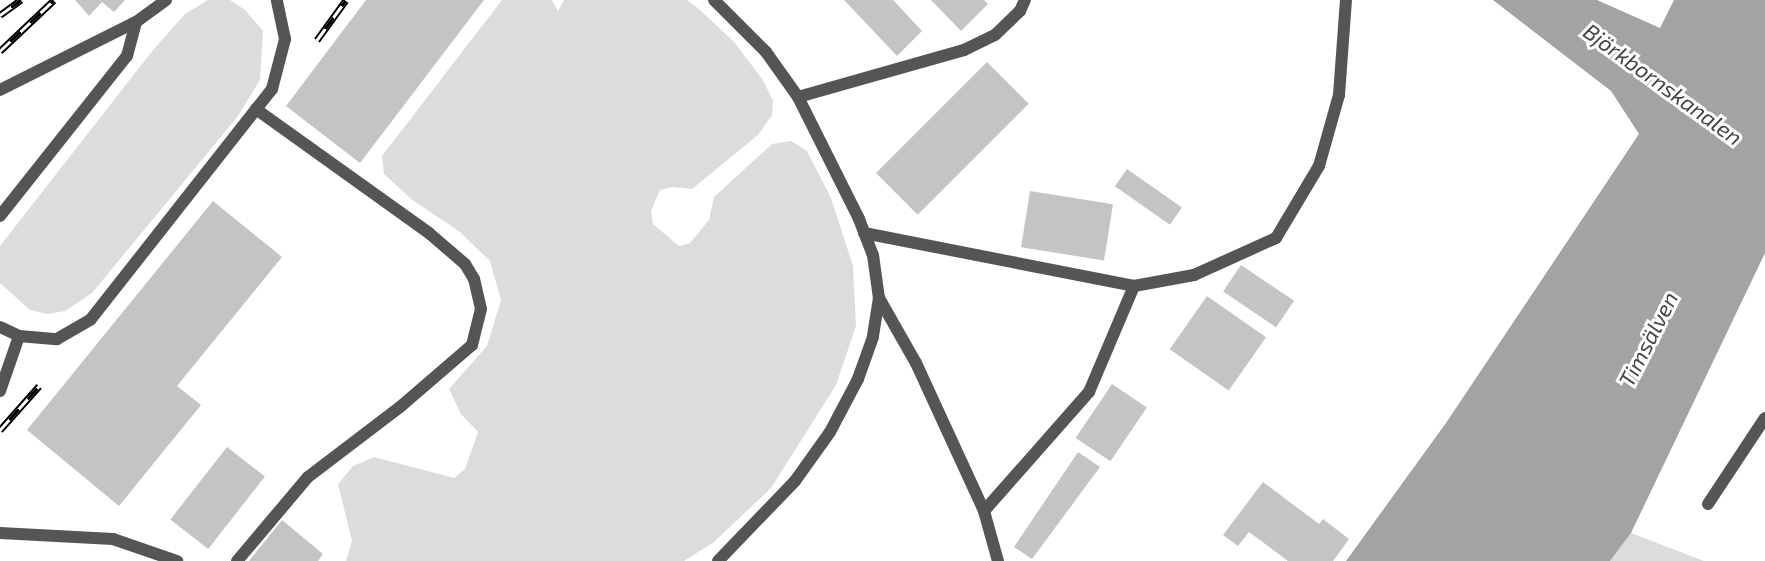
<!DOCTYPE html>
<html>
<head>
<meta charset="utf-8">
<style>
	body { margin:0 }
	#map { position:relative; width:1765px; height:561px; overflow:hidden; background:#fff; font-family:"Exo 2",sans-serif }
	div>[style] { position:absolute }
	.green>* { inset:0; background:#dcdcdc }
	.water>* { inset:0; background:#a3a3a3 }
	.building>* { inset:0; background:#c4c4c4; transform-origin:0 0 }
	.service>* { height:12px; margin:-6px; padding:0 6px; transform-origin:6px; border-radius:6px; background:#555 }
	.rail>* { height:7px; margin-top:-3.5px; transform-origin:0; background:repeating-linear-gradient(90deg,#fff 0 14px,#000 0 28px); box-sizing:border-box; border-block:2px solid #000 }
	span { translate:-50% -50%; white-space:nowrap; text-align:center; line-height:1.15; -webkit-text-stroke:6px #fff; paint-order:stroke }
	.water-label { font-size:22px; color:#444; font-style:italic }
</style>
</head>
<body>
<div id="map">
	<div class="green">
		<div style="clip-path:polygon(208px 0,230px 0,245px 10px,263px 31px,260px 80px,238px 116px,92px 293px,65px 311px,47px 314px,30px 310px,0 283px,0 246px,153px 50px,185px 14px)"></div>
		<div style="clip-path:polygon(502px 0,552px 0,558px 11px,564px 0,687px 0,699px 9px,734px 42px,763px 80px,773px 101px,772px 115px,758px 135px,692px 189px,673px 187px,660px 190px,651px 211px,653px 224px,679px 246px,690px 243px,709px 220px,714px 197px,772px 144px,791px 141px,807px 151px,831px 198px,853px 266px,856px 326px,836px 385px,771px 488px,714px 542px,684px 561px,346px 561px,352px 541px,338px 484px,353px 466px,374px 457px,454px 478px,465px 469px,478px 432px,461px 414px,449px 389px,487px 346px,501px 300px,490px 261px,460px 232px,411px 199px,384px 174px,382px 156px)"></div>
		<div style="clip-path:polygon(1631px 533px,1704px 561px,1610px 561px)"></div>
	</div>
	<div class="water">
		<div style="clip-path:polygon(1493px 0,1597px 0,1660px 28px,1674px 0,1765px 0,1765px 253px,1631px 533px,1610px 561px,1346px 561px,1446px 423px,1639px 134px,1611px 91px)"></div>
	</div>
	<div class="building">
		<div style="clip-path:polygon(75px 0,125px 0,114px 12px,102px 2px,89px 16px)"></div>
		<div style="clip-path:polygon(366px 0,484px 0,360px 163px,286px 106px)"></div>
		<div style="clip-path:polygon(844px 0,893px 0,922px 31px,897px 56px)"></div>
		<div style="clip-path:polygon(931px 0,984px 0,988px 4px,961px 31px)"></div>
		<div style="left:987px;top:62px;width:59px;height:157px;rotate:45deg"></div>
		<div style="left:1127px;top:169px;width:67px;height:21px;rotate:35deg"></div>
		<div style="left:1030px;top:191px;width:84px;height:57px;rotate:9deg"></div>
		<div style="clip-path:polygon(213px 201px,282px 257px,177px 386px,201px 405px,119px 506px,27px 430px)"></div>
		<div style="left:1241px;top:265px;width:64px;height:32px;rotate:34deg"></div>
		<div style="left:1207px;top:296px;width:72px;height:65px;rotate:35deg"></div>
		<div style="left:1112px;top:384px;width:42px;height:65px;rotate:34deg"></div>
		<div style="left:227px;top:447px;width:48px;height:92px;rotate:38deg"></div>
		<div style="clip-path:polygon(1078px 452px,1100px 467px,1032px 559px,1014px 547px)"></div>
		<div style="clip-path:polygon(1263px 482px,1319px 524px,1323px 519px,1349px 539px,1333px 561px,1288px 561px,1249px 532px,1238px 546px,1223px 535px)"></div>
		<div style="clip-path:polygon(282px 520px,323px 554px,318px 561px,249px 561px)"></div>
	</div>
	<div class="service">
		<div style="left:714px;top:0;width:74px;rotate:45deg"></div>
		<div style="left:766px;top:52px;width:55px;rotate:54.6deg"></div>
		<div style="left:798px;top:97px;width:136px;rotate:63.4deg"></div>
		<div style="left:859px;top:219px;width:39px;rotate:69deg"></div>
		<div style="left:873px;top:255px;width:43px;rotate:82.1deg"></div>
		<div style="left:879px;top:298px;width:39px;rotate:99deg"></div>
		<div style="left:873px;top:337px;width:45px;rotate:109.7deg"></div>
		<div style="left:858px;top:379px;width:60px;rotate:117.8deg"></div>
		<div style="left:830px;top:432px;width:60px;rotate:125.5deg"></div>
		<div style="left:795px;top:481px;width:111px;rotate:133.9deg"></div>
		<div style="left:0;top:90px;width:152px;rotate:-26.6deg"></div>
		<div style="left:136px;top:22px;width:37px;rotate:-36deg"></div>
		<div style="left:798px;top:97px;width:173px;rotate:-15.8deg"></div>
		<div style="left:964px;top:50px;width:34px;rotate:-26deg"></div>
		<div style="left:995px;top:35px;width:35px;rotate:-44deg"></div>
		<div style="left:1020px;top:11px;width:12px;rotate:-66deg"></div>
		<div style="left:0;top:216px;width:204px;rotate:-51.6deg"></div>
		<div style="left:127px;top:56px;width:35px;rotate:-75deg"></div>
		<div style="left:864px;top:233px;width:275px;rotate:11.1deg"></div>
		<div style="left:1134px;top:286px;width:61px;rotate:-10.4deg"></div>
		<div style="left:1194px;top:275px;width:90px;rotate:-24.3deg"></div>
		<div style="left:1276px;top:238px;width:84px;rotate:-59.2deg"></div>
		<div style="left:1319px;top:166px;width:74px;rotate:-74.3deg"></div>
		<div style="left:1339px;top:95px;width:95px;rotate:-85.8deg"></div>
		<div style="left:879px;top:298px;width:75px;rotate:60.4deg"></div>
		<div style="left:916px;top:363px;width:163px;rotate:65.3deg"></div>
		<div style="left:984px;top:511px;width:52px;rotate:74.4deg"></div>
		<div style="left:0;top:327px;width:21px;rotate:25deg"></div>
		<div style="left:19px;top:336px;width:38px;rotate:5deg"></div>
		<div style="left:57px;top:339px;width:39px;rotate:-30deg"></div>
		<div style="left:91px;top:319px;width:293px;rotate:-51.8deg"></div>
		<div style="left:272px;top:89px;width:52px;rotate:-75.4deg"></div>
		<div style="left:285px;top:39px;width:40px;rotate:-102deg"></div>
		<div style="left:0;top:391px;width:58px;rotate:-70.9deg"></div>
		<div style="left:1708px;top:504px;width:103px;rotate:-56.5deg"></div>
		<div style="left:984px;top:511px;width:159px;rotate:-48.6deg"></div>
		<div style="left:1089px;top:392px;width:115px;rotate:-67deg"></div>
		<div style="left:0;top:533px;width:113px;rotate:3deg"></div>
		<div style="left:113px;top:539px;width:68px;rotate:19deg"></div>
		<div style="left:237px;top:561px;width:110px;rotate:-49.8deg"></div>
		<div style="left:308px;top:477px;width:116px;rotate:-37.3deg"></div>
		<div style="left:400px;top:407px;width:95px;rotate:-40.7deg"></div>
		<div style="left:472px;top:345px;width:37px;rotate:-76deg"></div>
		<div style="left:481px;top:309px;width:31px;rotate:-103deg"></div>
		<div style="left:474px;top:279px;width:17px;rotate:-121deg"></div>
		<div style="left:465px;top:264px;width:48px;rotate:-139.3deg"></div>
		<div style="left:429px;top:233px;width:213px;rotate:-144.4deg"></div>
	</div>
	<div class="rail">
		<div style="left:0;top:15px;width:26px;rotate:-36deg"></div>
		<div style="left:317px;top:40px;width:49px;rotate:-54.1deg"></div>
		<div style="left:0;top:51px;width:74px;rotate:-43.4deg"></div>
		<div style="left:0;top:430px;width:59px;rotate:-48.4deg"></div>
	</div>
	<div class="water-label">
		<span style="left:1663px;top:84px;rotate:36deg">Björkbornskanalen</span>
		<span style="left:1648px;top:339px;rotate:-63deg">Timsälven</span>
	</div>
</div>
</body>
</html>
